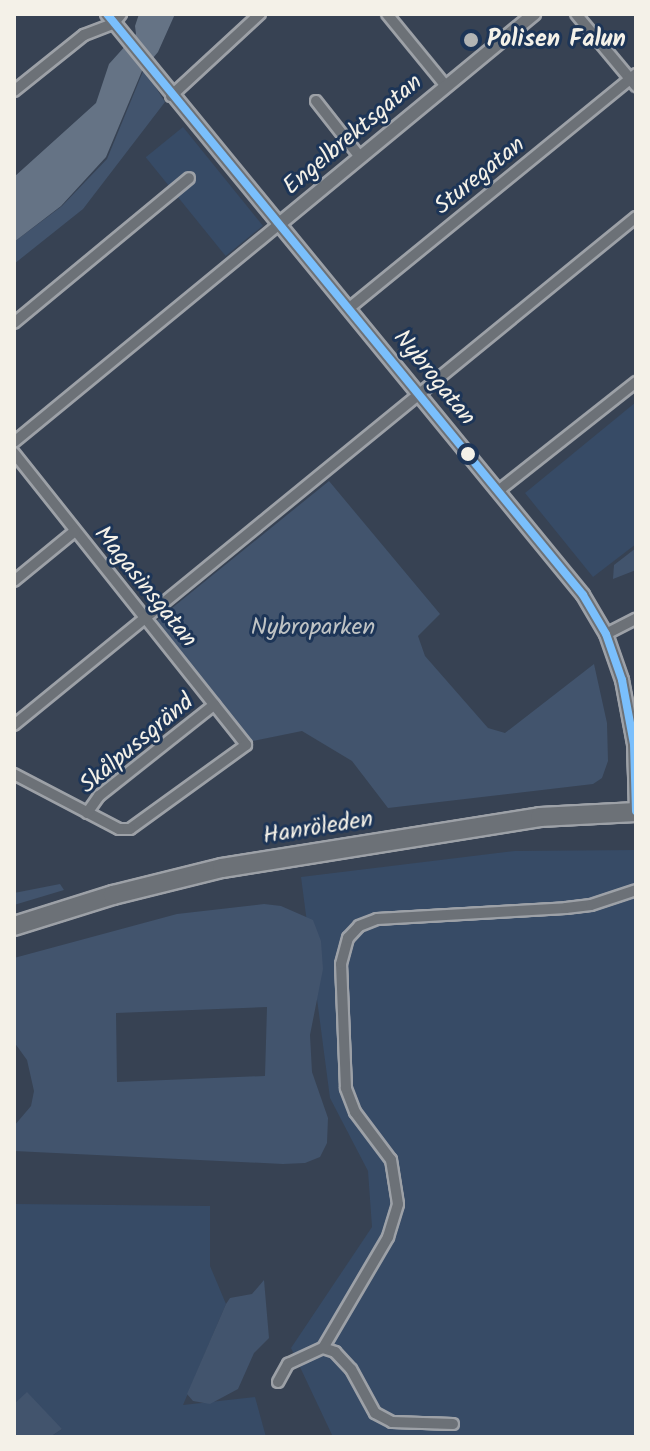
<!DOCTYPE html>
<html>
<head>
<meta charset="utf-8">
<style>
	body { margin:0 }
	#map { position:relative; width:650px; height:1451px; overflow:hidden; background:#374253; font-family:Kalam,sans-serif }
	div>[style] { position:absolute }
	.built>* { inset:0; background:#374b66; transform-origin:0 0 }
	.green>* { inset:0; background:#42546d }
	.water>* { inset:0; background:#657385 }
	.roads { filter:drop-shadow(2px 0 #9da1a7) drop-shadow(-2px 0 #9da1a7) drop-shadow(0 2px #9da1a7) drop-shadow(0 -2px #9da1a7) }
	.minor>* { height:10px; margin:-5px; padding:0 5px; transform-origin:5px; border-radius:5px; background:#6c7177 }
	.tertiary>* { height:12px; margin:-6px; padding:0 6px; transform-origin:6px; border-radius:6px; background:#6c7177 }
	.trunk>* { height:18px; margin:-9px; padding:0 9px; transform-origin:9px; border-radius:9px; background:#6c7177 }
	.bus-1>* { height:8px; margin:-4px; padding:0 4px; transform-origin:4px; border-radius:4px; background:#7abffc }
	.dots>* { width:22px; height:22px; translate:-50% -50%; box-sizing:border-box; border:4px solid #1d3557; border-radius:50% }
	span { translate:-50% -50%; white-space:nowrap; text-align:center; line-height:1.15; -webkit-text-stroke:6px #1d3557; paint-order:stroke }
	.poi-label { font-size:24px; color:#f4f1e8; font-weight:700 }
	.left { translate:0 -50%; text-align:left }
	.street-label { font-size:24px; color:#f4f1e8 }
	.park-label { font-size:24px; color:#bfc3c4 }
	.frame { position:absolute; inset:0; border:16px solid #f4f1e8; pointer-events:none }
</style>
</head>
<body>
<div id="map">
	<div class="built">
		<div style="left:183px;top:127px;width:127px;height:48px;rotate:51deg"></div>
		<div style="clip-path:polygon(636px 402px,636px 544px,593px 577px,525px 493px)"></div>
		<div style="clip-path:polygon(636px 850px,636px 1437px,333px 1437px,291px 1348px,372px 1227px,368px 1171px,330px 1098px,301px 877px,515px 851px)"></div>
		<div style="clip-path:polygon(14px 1204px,210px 1206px,210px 1266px,226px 1304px,183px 1405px,255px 1397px,266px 1437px,50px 1437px,62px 1429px,14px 1404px)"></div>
	</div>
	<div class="green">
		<div style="clip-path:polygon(144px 69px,165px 102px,83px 209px,14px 264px,14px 242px,62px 206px,107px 159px)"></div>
		<div style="clip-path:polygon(329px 481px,440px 614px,418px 636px,425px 656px,488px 728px,505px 733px,594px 664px,607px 723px,608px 761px,602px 778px,593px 784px,388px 808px,352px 761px,302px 731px,248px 742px,156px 621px)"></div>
		<div style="clip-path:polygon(636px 548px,636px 570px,613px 579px,614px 565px)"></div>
		<div style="clip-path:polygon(60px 884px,64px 890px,14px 905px,14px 893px)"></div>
		<div style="clip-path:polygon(evenodd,264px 904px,281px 906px,313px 920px,321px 941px,323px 969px,310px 1035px,312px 1072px,328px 1118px,327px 1143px,320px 1157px,305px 1163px,283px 1164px,14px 1151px,14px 1126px,31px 1106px,34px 1091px,27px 1060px,14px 1042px,14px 958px,177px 914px,264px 904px,267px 1007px,265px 1076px,117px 1082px,116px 1013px,267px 1007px)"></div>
		<div style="clip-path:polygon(264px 1280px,269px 1338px,254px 1353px,238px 1389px,210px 1404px,193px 1401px,187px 1394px,226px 1304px,230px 1298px,252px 1294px)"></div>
		<div style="clip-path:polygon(27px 1392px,62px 1429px,50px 1437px,14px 1437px,14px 1404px)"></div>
	</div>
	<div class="water">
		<div style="clip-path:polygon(139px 14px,175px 14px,158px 52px,142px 71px,106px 157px,61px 206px,14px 242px,14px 177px,96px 103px,109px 64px,136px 34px,135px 26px)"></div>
	</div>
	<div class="roads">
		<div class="minor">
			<div style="left:387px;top:14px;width:93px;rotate:50.7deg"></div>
			<div style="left:576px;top:14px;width:94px;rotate:50.2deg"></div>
			<div style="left:14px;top:91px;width:90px;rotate:-38.7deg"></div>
			<div style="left:84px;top:35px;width:31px;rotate:-21deg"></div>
			<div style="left:113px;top:24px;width:13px;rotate:-51deg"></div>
			<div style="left:171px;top:96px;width:121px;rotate:-42.7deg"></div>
			<div style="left:316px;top:101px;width:71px;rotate:51.8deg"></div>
			<div style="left:348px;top:309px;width:372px;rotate:-39.2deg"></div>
			<div style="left:14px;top:323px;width:227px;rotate:-39.6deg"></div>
			<div style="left:14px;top:442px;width:342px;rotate:-39.4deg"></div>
			<div style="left:14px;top:453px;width:373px;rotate:51.5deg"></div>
			<div style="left:246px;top:745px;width:143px;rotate:144.1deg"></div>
			<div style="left:130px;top:829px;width:11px;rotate:180deg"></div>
			<div style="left:119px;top:829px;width:119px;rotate:-152.4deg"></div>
			<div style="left:498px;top:491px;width:176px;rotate:-38.3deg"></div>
			<div style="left:14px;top:581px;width:79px;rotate:-39.3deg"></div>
			<div style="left:606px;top:634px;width:34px;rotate:-27deg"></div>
			<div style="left:14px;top:725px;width:803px;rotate:-39.24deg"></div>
			<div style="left:87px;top:813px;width:21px;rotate:-55deg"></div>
			<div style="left:99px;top:796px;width:147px;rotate:-38.4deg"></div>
			<div style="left:323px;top:1348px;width:13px;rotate:18deg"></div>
			<div style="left:335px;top:1352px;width:23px;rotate:47deg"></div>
			<div style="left:351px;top:1369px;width:50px;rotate:61.4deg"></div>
			<div style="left:375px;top:1413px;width:19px;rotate:28deg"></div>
			<div style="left:392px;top:1422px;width:61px;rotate:1.9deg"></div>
			<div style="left:278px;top:1382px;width:21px;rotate:-61deg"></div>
			<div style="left:288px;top:1364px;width:38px;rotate:-25deg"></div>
			<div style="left:323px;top:1348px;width:129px;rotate:-59.6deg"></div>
			<div style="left:388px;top:1237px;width:34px;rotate:-73deg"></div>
			<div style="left:398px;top:1204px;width:45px;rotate:-99deg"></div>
			<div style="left:391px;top:1160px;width:60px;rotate:-126.9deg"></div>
			<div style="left:355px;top:1112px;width:26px;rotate:-111deg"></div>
			<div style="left:346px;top:1088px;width:124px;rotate:-92.3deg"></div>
			<div style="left:341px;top:964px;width:27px;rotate:-75deg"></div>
			<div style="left:348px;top:938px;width:16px;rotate:-47deg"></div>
			<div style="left:359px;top:926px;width:19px;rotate:-21deg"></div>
			<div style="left:377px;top:919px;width:189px;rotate:-3.3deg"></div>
			<div style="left:566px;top:908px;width:25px;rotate:-7deg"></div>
			<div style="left:591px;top:905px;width:47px;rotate:-18.4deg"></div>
		</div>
		<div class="tertiary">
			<div style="left:107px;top:14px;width:751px;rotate:50.67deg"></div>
			<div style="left:583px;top:595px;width:45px;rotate:59.5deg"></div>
			<div style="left:606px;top:634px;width:49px;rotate:70.8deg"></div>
			<div style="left:622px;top:680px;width:65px;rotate:79.4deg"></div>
			<div style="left:634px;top:744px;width:67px;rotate:88.3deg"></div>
			<div style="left:278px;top:225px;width:332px;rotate:-39.5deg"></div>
		</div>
		<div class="trunk">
			<div style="left:14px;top:926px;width:104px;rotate:-17.4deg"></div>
			<div style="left:113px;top:895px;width:112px;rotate:-13.9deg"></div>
			<div style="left:222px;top:868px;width:322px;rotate:-9.1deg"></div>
			<div style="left:540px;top:817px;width:96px;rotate:-3deg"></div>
		</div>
	</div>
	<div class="bus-1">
		<div style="left:107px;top:14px;width:751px;rotate:50.67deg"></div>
		<div style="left:583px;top:595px;width:45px;rotate:59.5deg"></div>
		<div style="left:606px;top:634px;width:49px;rotate:70.8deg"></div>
		<div style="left:622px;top:680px;width:65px;rotate:79.4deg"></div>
		<div style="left:634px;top:744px;width:67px;rotate:88.3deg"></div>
	</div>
	<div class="dots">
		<div style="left:471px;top:40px;background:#b2b4b4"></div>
		<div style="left:468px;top:454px;background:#f4f1e8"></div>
	</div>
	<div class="poi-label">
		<span class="left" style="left:487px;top:40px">Polisen Falun</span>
	</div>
	<div class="street-label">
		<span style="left:353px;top:135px;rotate:-40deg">Engelbrektsgatan</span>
		<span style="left:480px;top:176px;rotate:-39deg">Sturegatan</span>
		<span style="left:434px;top:378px;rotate:51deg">Nybrogatan</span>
		<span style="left:145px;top:587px;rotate:51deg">Magasinsgatan</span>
		<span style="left:137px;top:744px;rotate:-40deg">Skålpussgränd</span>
		<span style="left:318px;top:828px;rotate:-9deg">Hanröleden</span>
	</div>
	<div class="park-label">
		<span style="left:313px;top:628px">Nybroparken</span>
	</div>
	<div class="frame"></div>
</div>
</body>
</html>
